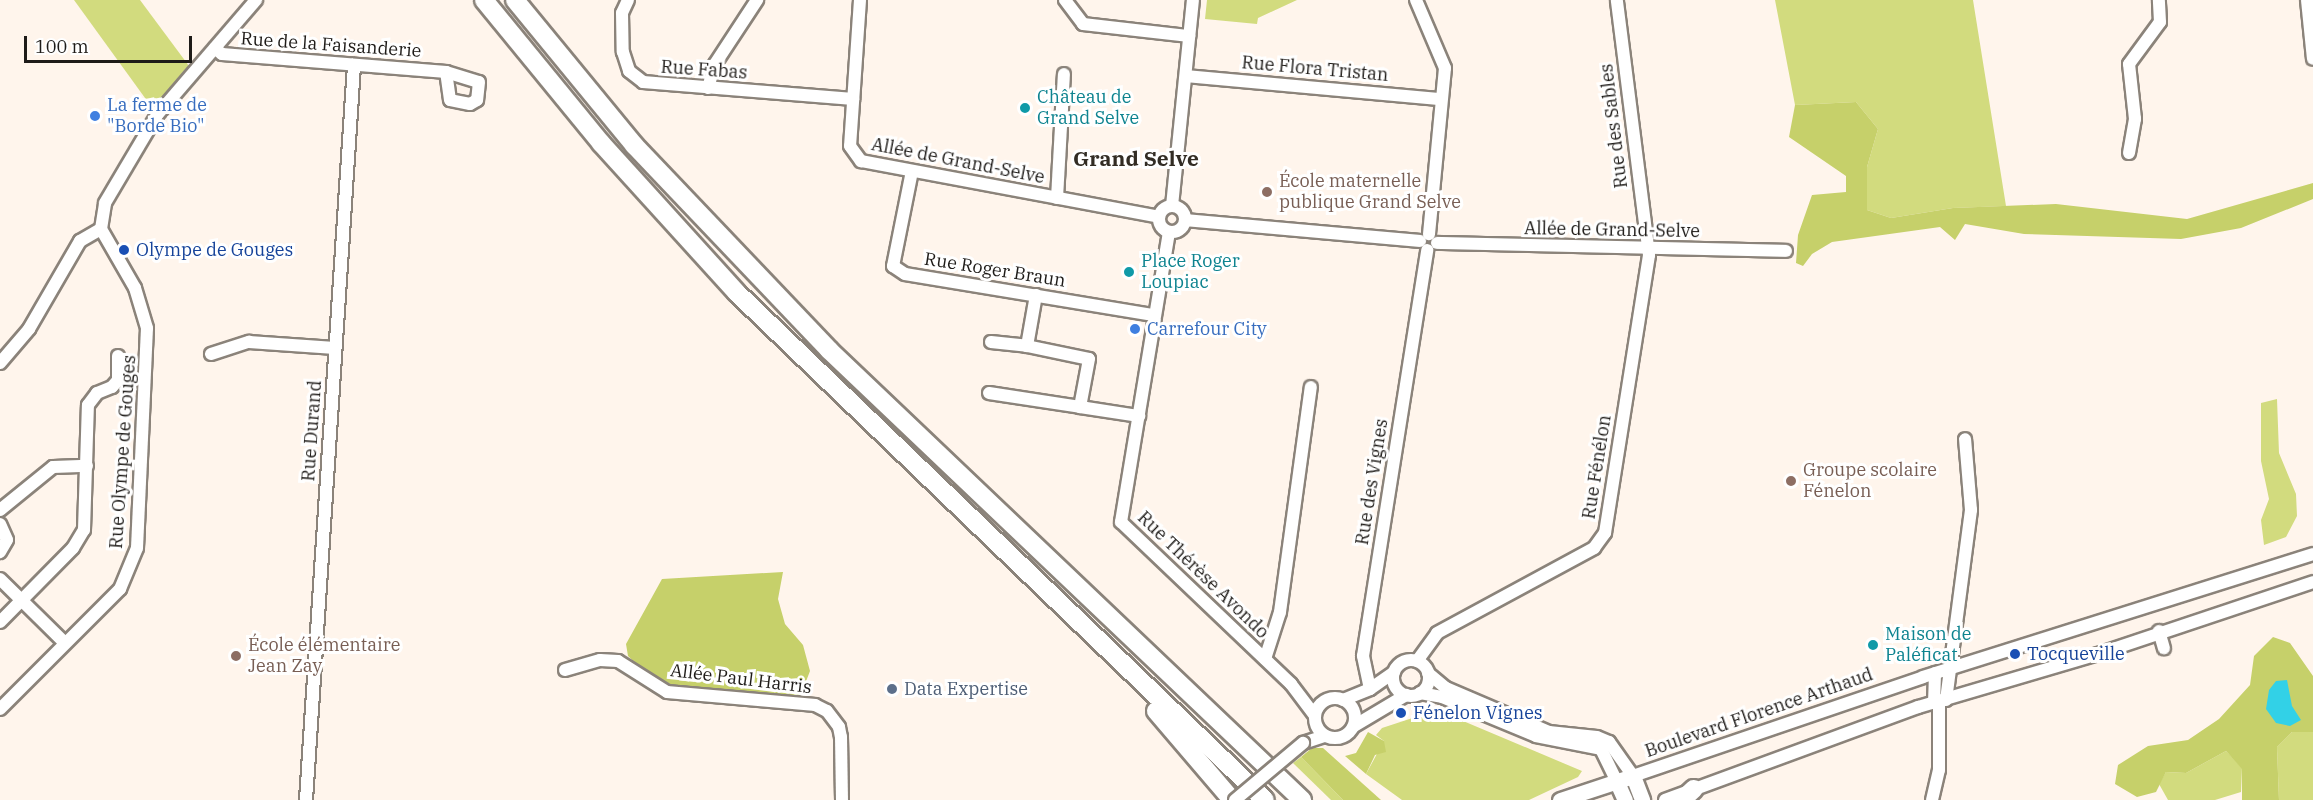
<!DOCTYPE html>
<html>
<head>
<meta charset="utf-8">
<style>
	body { margin:0 }
	#map { position:relative; width:2313px; height:800px; overflow:hidden; background:#fff5ec; font-family:"IBM Plex Serif",serif }
	div>[style] { position:absolute }
	.green>* { inset:0; background:#d2db7e }
	.forest>* { inset:0; background:#c6d06a }
	.water>* { inset:0; background:#32d1e7 }
	.roads { filter:drop-shadow(2px 0 #8b837a) drop-shadow(-2px 0 #8b837a) drop-shadow(0 2px #8b837a) drop-shadow(0 -2px #8b837a) }
	.minor>* { height:12px; margin:-6px; padding:0 6px; transform-origin:6px; border-radius:6px; background:#fff }
	.minor>.ring { margin:-6px; padding:0; box-sizing:content-box; background:none; border:12px solid #fff; border-radius:50% }
	.major>* { height:15px; margin:-7.5px; padding:0 7.5px; transform-origin:7.5px; border-radius:7.5px; background:#fff }
	.highway>* { height:18px; margin:-9px; padding:0 9px; transform-origin:9px; border-radius:9px; background:#fff }
	.bridges { filter:drop-shadow(2px 0 #8b837a) drop-shadow(-2px 0 #8b837a) drop-shadow(0 2px #8b837a) drop-shadow(0 -2px #8b837a) }
	.minor-bridge>* { height:12px; margin:-6px; padding:0 6px; transform-origin:6px; border-radius:6px; background:#fff }
	.dots>* { width:16px; height:16px; translate:-50% -50%; box-sizing:border-box; border:3px solid #fff; border-radius:50% }
	span { translate:-50% -50%; white-space:nowrap; text-align:center; line-height:1.15; -webkit-text-stroke:6px #fff; paint-order:stroke }
	.street-label { font-size:18px; color:#1e1b18 }
	.culture-label { font-size:18px; color:#0d838f }
	.left { translate:0 -50%; text-align:left }
	.shop-label { font-size:18px; color:#366cbe }
	.education-label { font-size:18px; color:#785e54 }
	.transit-label { font-size:18px; color:#164399 }
	.service-label { font-size:18px; color:#4e5e75 }
	.quarter-label { font-size:21px; color:#322c24; font-weight:700 }
	.scale { position:absolute; left:24px; top:36px; width:168px; height:27px; box-sizing:border-box; border:3px solid #1e1b18; border-top:0; padding-left:8px; font-size:18px; line-height:21px; white-space:nowrap; color:#1e1b18; -webkit-text-stroke:4px #fff; paint-order:stroke }
</style>
</head>
<body>
<div id="map">
	<div class="green">
		<div style="clip-path:polygon(74px 0,140px 0,189px 66px,153px 109px)"></div>
		<div style="clip-path:polygon(1207px 0,1297px 0,1258px 18px,1257px 24px,1205px 19px)"></div>
		<div style="clip-path:polygon(1775px 0,1973px 0,2006px 206px,1953px 208px,1891px 218px,1867px 210px,1867px 167px,1878px 129px,1856px 102px,1795px 105px)"></div>
		<div style="clip-path:polygon(2277px 399px,2279px 453px,2296px 494px,2297px 516px,2286px 537px,2264px 545px,2261px 520px,2269px 499px,2261px 461px,2261px 403px)"></div>
		<div style="clip-path:polygon(1437px 710px,1582px 771px,1578px 777px,1529px 800px,1402px 800px,1366px 774px,1384px 741px,1376px 735px,1382px 728px)"></div>
		<div style="clip-path:polygon(2292px 732px,2313px 732px,2313px 800px,2279px 800px,2277px 747px)"></div>
		<div style="clip-path:polygon(2226px 751px,2242px 768px,2241px 792px,2215px 800px,2168px 800px,2159px 784px,2166px 772px,2186px 773px)"></div>
		<div style="clip-path:polygon(1301px 757px,1343px 800px,1331px 800px,1293px 763px)"></div>
	</div>
	<div class="forest">
		<div style="clip-path:polygon(1856px 102px,1878px 129px,1867px 167px,1867px 210px,1891px 218px,1953px 208px,2056px 204px,2187px 219px,2313px 183px,2313px 199px,2241px 228px,2181px 239px,2024px 234px,1965px 224px,1955px 240px,1940px 227px,1832px 242px,1812px 254px,1803px 266px,1796px 263px,1798px 235px,1812px 195px,1846px 192px,1846px 176px,1789px 137px,1795px 105px)"></div>
		<div style="clip-path:polygon(783px 572px,778px 599px,785px 624px,803px 645px,810px 671px,800px 697px,672px 685px,643px 670px,628px 656px,626px 644px,662px 579px)"></div>
		<div style="clip-path:polygon(2273px 637px,2290px 643px,2313px 676px,2313px 732px,2292px 732px,2277px 747px,2279px 800px,2242px 800px,2242px 769px,2226px 751px,2186px 773px,2166px 772px,2156px 792px,2137px 797px,2115px 784px,2118px 765px,2148px 746px,2188px 740px,2219px 719px,2250px 685px,2254px 656px)"></div>
		<div style="clip-path:polygon(1368px 732px,1384px 741px,1386px 752px,1375px 755px,1366px 774px,1345px 756px,1356px 753px)"></div>
		<div style="clip-path:polygon(1312px 748px,1323px 748px,1381px 800px,1343px 800px,1301px 757px)"></div>
	</div>
	<div class="water">
		<div style="clip-path:polygon(2287px 680px,2292px 706px,2301px 720px,2290px 726px,2276px 723px,2266px 709px,2269px 690px,2276px 681px)"></div>
	</div>
	<div class="roads">
		<div class="minor">
			<div style="left:628px;top:0;width:14px;rotate:115deg"></div>
			<div style="left:622px;top:13px;width:39px;rotate:89deg"></div>
			<div style="left:623px;top:52px;width:20px;rotate:72deg"></div>
			<div style="left:629px;top:71px;width:18px;rotate:38deg"></div>
			<div style="left:643px;top:82px;width:211px;rotate:4.6deg"></div>
			<div style="left:860px;top:0;width:146px;rotate:93.9deg"></div>
			<div style="left:850px;top:146px;width:19px;rotate:54deg"></div>
			<div style="left:861px;top:161px;width:303px;rotate:10.6deg"></div>
			<div style="left:1065px;top:0;width:30px;rotate:53deg"></div>
			<div style="left:1083px;top:24px;width:107px;rotate:6.5deg"></div>
			<div style="left:1416px;top:0;width:74px;rotate:66.9deg"></div>
			<div style="left:1445px;top:68px;width:167px;rotate:95.5deg"></div>
			<div style="left:2307px;top:0;width:59px;rotate:84.2deg"></div>
			<div style="left:215px;top:48px;width:9px;rotate:41deg"></div>
			<div style="left:222px;top:54px;width:225px;rotate:4.6deg"></div>
			<div style="left:446px;top:72px;width:34px;rotate:17deg"></div>
			<div style="left:479px;top:82px;width:18px;rotate:96deg"></div>
			<div style="left:477px;top:100px;width:8px;rotate:150deg"></div>
			<div style="left:470px;top:104px;width:20px;rotate:-169deg"></div>
			<div style="left:450px;top:100px;width:28px;rotate:-98deg"></div>
			<div style="left:1186px;top:76px;width:256px;rotate:5.2deg"></div>
			<div style="left:708px;top:88px;width:25px;rotate:-74deg"></div>
			<div style="left:715px;top:64px;width:77px;rotate:-56.7deg"></div>
			<div style="left:2129px;top:153px;width:35px;rotate:-80deg"></div>
			<div style="left:2135px;top:119px;width:55px;rotate:-96.2deg"></div>
			<div style="left:2129px;top:64px;width:52px;rotate:-53.6deg"></div>
			<div style="left:2160px;top:22px;width:22px;rotate:-93deg"></div>
			<div style="left:912px;top:171px;width:97px;rotate:101.3deg"></div>
			<div style="left:893px;top:266px;width:14px;rotate:34deg"></div>
			<div style="left:905px;top:274px;width:252px;rotate:9.4deg"></div>
			<div style="left:1057px;top:198px;width:124px;rotate:-86.8deg"></div>
			<div style="left:1172px;top:206px;width:207px;rotate:-84.2deg"></div>
			<div class="ring" style="left:1159px;top:206px;width:14px;height:14px"></div>
			<div style="left:1185px;top:220px;width:236px;rotate:5.1deg"></div>
			<div style="left:1169px;top:232px;width:294px;rotate:99.4deg"></div>
			<div style="left:1121px;top:522px;width:235px;rotate:43.6deg"></div>
			<div style="left:1291px;top:684px;width:40px;rotate:53deg"></div>
			<div style="left:1437px;top:243px;width:349px;rotate:1.3deg"></div>
			<div style="left:1036px;top:295px;width:52px;rotate:100deg"></div>
			<div style="left:1027px;top:346px;width:63px;rotate:11.8deg"></div>
			<div style="left:1089px;top:359px;width:49px;rotate:100.6deg"></div>
			<div style="left:1080px;top:407px;width:60px;rotate:8.7deg"></div>
			<div style="left:991px;top:342px;width:36px;rotate:6deg"></div>
			<div style="left:211px;top:354px;width:40px;rotate:-18deg"></div>
			<div style="left:249px;top:342px;width:86px;rotate:4deg"></div>
			<div style="left:0;top:363px;width:45px;rotate:-49.5deg"></div>
			<div style="left:29px;top:329px;width:102px;rotate:-59.9deg"></div>
			<div style="left:80px;top:241px;width:24px;rotate:-30deg"></div>
			<div style="left:101px;top:229px;width:26px;rotate:-81deg"></div>
			<div style="left:105px;top:203px;width:102px;rotate:-59.4deg"></div>
			<div style="left:157px;top:115px;width:152px;rotate:-49.3deg"></div>
			<div style="left:989px;top:393px;width:92px;rotate:8.7deg"></div>
			<div style="left:0;top:510px;width:68px;rotate:-39.1deg"></div>
			<div style="left:53px;top:467px;width:34px;rotate:-2deg"></div>
			<div style="left:0;top:524px;width:17px;rotate:66deg"></div>
			<div style="left:7px;top:540px;width:14px;rotate:120deg"></div>
			<div style="left:0;top:579px;width:91px;rotate:44.6deg"></div>
			<div style="left:0;top:622px;width:104px;rotate:-45.4deg"></div>
			<div style="left:73px;top:548px;width:21px;rotate:-59deg"></div>
			<div style="left:84px;top:530px;width:125px;rotate:-88.2deg"></div>
			<div style="left:88px;top:405px;width:15px;rotate:-53deg"></div>
			<div style="left:97px;top:393px;width:16px;rotate:-22deg"></div>
			<div style="left:112px;top:387px;width:9px;rotate:-49deg"></div>
			<div style="left:118px;top:380px;width:24px;rotate:-90deg"></div>
			<div style="left:2159px;top:631px;width:18px;rotate:74deg"></div>
			<div style="left:1265px;top:659px;width:49px;rotate:-72.3deg"></div>
			<div style="left:1280px;top:612px;width:227px;rotate:-82.2deg"></div>
			<div class="ring" style="left:1393px;top:660px;width:24px;height:24px"></div>
			<div style="left:1417px;top:661px;width:34px;rotate:-54deg"></div>
			<div style="left:1437px;top:633px;width:179px;rotate:-28.4deg"></div>
			<div style="left:1594px;top:548px;width:19px;rotate:-54deg"></div>
			<div style="left:1605px;top:533px;width:281px;rotate:-81deg"></div>
			<div style="left:1649px;top:255px;width:257px;rotate:-97.2deg"></div>
			<div style="left:565px;top:670px;width:36px;rotate:-16deg"></div>
			<div style="left:600px;top:660px;width:18px;rotate:3deg"></div>
			<div style="left:618px;top:661px;width:58px;rotate:32.3deg"></div>
			<div style="left:667px;top:692px;width:149px;rotate:5deg"></div>
			<div style="left:815px;top:705px;width:13px;rotate:27deg"></div>
			<div style="left:827px;top:711px;width:20px;rotate:53deg"></div>
			<div style="left:839px;top:727px;width:10px;rotate:79deg"></div>
			<div style="left:841px;top:737px;width:63px;rotate:89.1deg"></div>
			<div style="left:1428px;top:673px;width:23px;rotate:40deg"></div>
			<div style="left:1446px;top:688px;width:112px;rotate:23.1deg"></div>
			<div style="left:1549px;top:732px;width:48px;rotate:5.9deg"></div>
			<div style="left:1597px;top:737px;width:13px;rotate:23deg"></div>
			<div style="left:1609px;top:742px;width:42px;rotate:54.8deg"></div>
			<div style="left:1633px;top:776px;width:306px;rotate:-18.8deg"></div>
			<div style="left:1923px;top:677px;width:409px;rotate:-17.5deg"></div>
			<div style="left:1370px;top:689px;width:34px;rotate:-102deg"></div>
			<div style="left:1363px;top:656px;width:411px;rotate:-81deg"></div>
			<div style="left:1420px;top:693px;width:22px;rotate:10deg"></div>
			<div style="left:1442px;top:697px;width:102px;rotate:22.5deg"></div>
			<div style="left:1536px;top:736px;width:66px;rotate:11.3deg"></div>
			<div style="left:1601px;top:749px;width:34px;rotate:64deg"></div>
			<div class="ring" style="left:1315px;top:698px;width:28px;height:28px"></div>
			<div style="left:1343px;top:700px;width:29px;rotate:-22deg"></div>
			<div style="left:1370px;top:689px;width:29px;rotate:-35deg"></div>
			<div style="left:1946px;top:700px;width:192px;rotate:-82.5deg"></div>
			<div style="left:1971px;top:510px;width:71px;rotate:-94.8deg"></div>
			<div style="left:1934px;top:703px;width:30px;rotate:-88deg"></div>
			<div style="left:0;top:709px;width:170px;rotate:-45deg"></div>
			<div style="left:120px;top:589px;width:44px;rotate:-67.5deg"></div>
			<div style="left:137px;top:548px;width:220px;rotate:-87.4deg"></div>
			<div style="left:147px;top:328px;width:42px;rotate:-106.7deg"></div>
			<div style="left:135px;top:288px;width:68px;rotate:-120deg"></div>
			<div style="left:1354px;top:726px;width:61px;rotate:-30.8deg"></div>
			<div style="left:1303px;top:743px;width:23px;rotate:-18deg"></div>
			<div style="left:306px;top:800px;width:737px;rotate:-86.26deg"></div>
			<div style="left:1665px;top:800px;width:270px;rotate:-20.2deg"></div>
			<div style="left:1918px;top:707px;width:188px;rotate:-16.4deg"></div>
			<div style="left:2098px;top:654px;width:227px;rotate:-18.5deg"></div>
			<div style="left:1932px;top:800px;width:31px;rotate:-77deg"></div>
			<div style="left:1939px;top:770px;width:68px;rotate:-90deg"></div>
		</div>
		<div class="major">
			<div style="left:1616px;top:780px;width:22px;rotate:66deg"></div>
			<div style="left:1560px;top:800px;width:77px;rotate:-18.2deg"></div>
			<div style="left:1633px;top:776px;width:26px;rotate:69deg"></div>
		</div>
		<div class="highway">
			<div style="left:484px;top:0;width:185px;rotate:50.7deg"></div>
			<div style="left:601px;top:143px;width:201px;rotate:47.8deg"></div>
			<div style="left:736px;top:292px;width:733px;rotate:43.84deg"></div>
			<div style="left:515px;top:0;width:188px;rotate:50.6deg"></div>
			<div style="left:634px;top:145px;width:283px;rotate:46.4deg"></div>
			<div style="left:829px;top:350px;width:653px;rotate:43.57deg"></div>
			<div style="left:1156px;top:711px;width:117px;rotate:49.5deg"></div>
			<div style="left:1682px;top:800px;width:16px;rotate:-43deg"></div>
		</div>
	</div>
	<div class="bridges">
		<div class="minor-bridge">
			<div style="left:1235px;top:800px;width:89px;rotate:-40deg"></div>
		</div>
	</div>
	<div class="dots">
		<div style="left:1025px;top:108px;background:#0f9aa8"></div>
		<div style="left:95px;top:116px;background:#3f7fe0"></div>
		<div style="left:1267px;top:192px;background:#8d6e63"></div>
		<div style="left:124px;top:250px;background:#1a4fb4"></div>
		<div style="left:1129px;top:272px;background:#0f9aa8"></div>
		<div style="left:1135px;top:329px;background:#3f7fe0"></div>
		<div style="left:1791px;top:481px;background:#8d6e63"></div>
		<div style="left:1873px;top:645px;background:#0f9aa8"></div>
		<div style="left:2015px;top:654px;background:#1a4fb4"></div>
		<div style="left:236px;top:656px;background:#8d6e63"></div>
		<div style="left:892px;top:689px;background:#5c6f8a"></div>
		<div style="left:1401px;top:713px;background:#1a4fb4"></div>
	</div>
	<div class="street-label">
		<span style="left:331px;top:45px;rotate:4deg">Rue de la Faisanderie</span>
		<span style="left:1315px;top:69px;rotate:5deg">Rue Flora Tristan</span>
		<span style="left:704px;top:70px;rotate:4deg">Rue Fabas</span>
		<span style="left:1614px;top:126px;rotate:-97deg">Rue des Sables</span>
		<span style="left:958px;top:161px;rotate:11deg">Allée de Grand-Selve</span>
		<span style="left:1612px;top:230px;rotate:1deg">Allée de Grand-Selve</span>
		<span style="left:995px;top:270px;rotate:9deg">Rue Roger Braun</span>
		<span style="left:312px;top:431px;rotate:-86deg">Rue Durand</span>
		<span style="left:123px;top:452px;rotate:-86deg">Rue Olympe de Gouges</span>
		<span style="left:1597px;top:467px;rotate:-81deg">Rue Fénélon</span>
		<span style="left:1372px;top:482px;rotate:-81deg">Rue des Vignes</span>
		<span style="left:1203px;top:575px;rotate:44deg">Rue Thérèse Avondo</span>
		<span style="left:741px;top:679px;rotate:7deg">Allée Paul Harris</span>
		<span style="left:1759px;top:713px;rotate:-19deg">Boulevard Florence Arthaud</span>
	</div>
	<div class="culture-label">
		<span class="left" style="left:1037px;top:108px">Château de<br>Grand Selve</span>
		<span class="left" style="left:1141px;top:272px">Place Roger<br>Loupiac</span>
		<span class="left" style="left:1885px;top:645px">Maison de<br>Paléficat</span>
	</div>
	<div class="shop-label">
		<span class="left" style="left:107px;top:116px">La ferme de<br>"Borde Bio"</span>
		<span class="left" style="left:1147px;top:329px">Carrefour City</span>
	</div>
	<div class="education-label">
		<span class="left" style="left:1279px;top:192px">École maternelle<br>publique Grand Selve</span>
		<span class="left" style="left:1803px;top:481px">Groupe scolaire<br>Fénelon</span>
		<span class="left" style="left:248px;top:656px">École élémentaire<br>Jean Zay</span>
	</div>
	<div class="transit-label">
		<span class="left" style="left:136px;top:250px">Olympe de Gouges</span>
		<span class="left" style="left:2027px;top:654px">Tocqueville</span>
		<span class="left" style="left:1413px;top:713px">Fénelon Vignes</span>
	</div>
	<div class="service-label">
		<span class="left" style="left:904px;top:689px">Data Expertise</span>
	</div>
	<div class="quarter-label">
		<span style="left:1136px;top:158px">Grand Selve</span>
	</div>
	<div class="scale">100 m</div>
</div>
</body>
</html>
